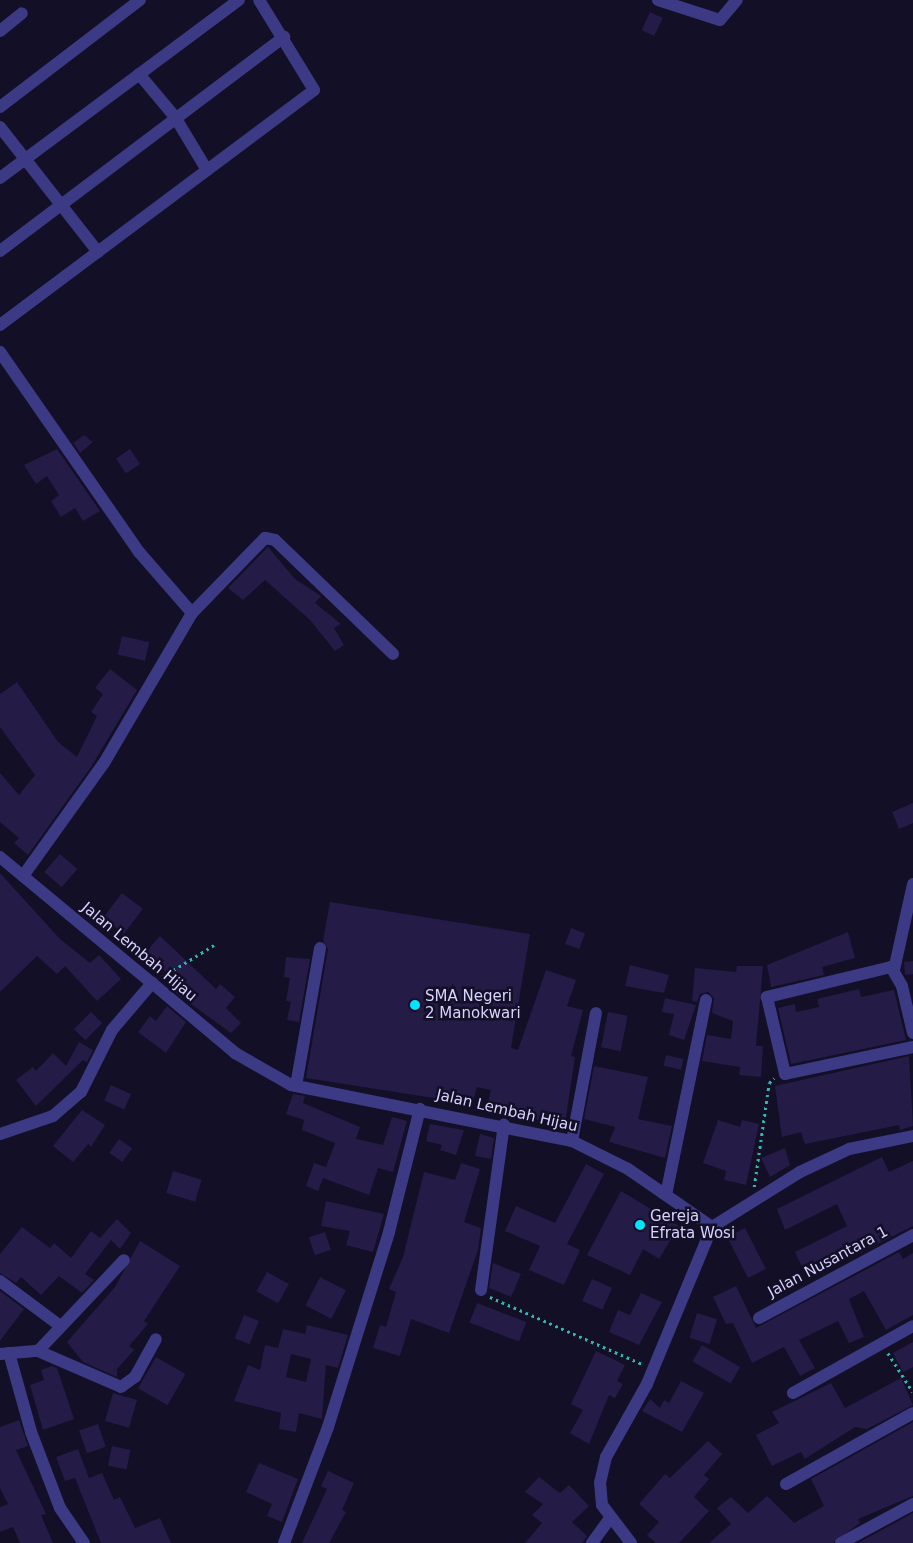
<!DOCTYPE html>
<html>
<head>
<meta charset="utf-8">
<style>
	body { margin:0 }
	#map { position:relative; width:913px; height:1543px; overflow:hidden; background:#130f26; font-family:"DejaVu Sans",sans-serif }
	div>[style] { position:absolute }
	.building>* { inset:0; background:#241b47; transform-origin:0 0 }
	.path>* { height:2.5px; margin-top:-1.25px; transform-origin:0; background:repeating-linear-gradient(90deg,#2fb8b0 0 2.5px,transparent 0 6.5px) }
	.minor>* { height:12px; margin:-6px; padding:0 6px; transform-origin:6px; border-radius:6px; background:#3d3a85 }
	.tertiary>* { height:12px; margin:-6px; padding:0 6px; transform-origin:6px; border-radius:6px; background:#3d3a85 }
	.dots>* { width:14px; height:14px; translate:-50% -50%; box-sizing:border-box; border:2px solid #130f26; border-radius:50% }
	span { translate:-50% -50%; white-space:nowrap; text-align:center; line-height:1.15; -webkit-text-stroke:5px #130f26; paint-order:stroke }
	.street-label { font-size:15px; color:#d9d4ff }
	.poi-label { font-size:15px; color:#d9d4ff }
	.left { translate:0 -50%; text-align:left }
</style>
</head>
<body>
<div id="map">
	<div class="building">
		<div style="left:650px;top:12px;width:14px;height:20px;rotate:25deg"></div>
		<div style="clip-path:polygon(84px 435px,93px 442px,80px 453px,73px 443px)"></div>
		<div style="clip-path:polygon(57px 449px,100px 511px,83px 521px,75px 508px,61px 517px,51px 501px,59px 495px,47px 476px,36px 484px,24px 465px)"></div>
		<div style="left:130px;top:449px;width:18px;height:17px;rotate:56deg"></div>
		<div style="clip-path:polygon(268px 547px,295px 579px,321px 596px,315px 603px,341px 624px,334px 628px,344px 645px,335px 651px,310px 620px,265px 580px,243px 600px,228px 588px)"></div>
		<div style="left:122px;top:636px;width:28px;height:19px;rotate:13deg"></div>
		<div style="clip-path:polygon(110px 669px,137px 690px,91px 767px,28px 855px,14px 843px,19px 838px,0 822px,0 773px,19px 795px,35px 775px,0 727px,0 694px,17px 682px,58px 742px,77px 757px,97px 716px,91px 712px,103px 694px,95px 688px)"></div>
		<div style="clip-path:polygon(913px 803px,913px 823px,899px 829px,892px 812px)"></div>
		<div style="left:60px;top:854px;width:23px;height:24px;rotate:41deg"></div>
		<div style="clip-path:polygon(0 873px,60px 939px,90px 963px,99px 955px,121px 979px,97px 1001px,65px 966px,57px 974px,37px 956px,0 992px)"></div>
		<div style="left:122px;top:893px;width:26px;height:31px;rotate:37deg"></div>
		<div style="clip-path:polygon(330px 902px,530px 934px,511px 1048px,518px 1050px,546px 970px,576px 980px,567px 1006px,583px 1010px,571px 1056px,575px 1057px,565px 1124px,506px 1115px,507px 1110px,487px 1106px,491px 1090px,477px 1087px,472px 1104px,306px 1078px,328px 949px,323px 941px)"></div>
		<div style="left:571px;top:928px;width:15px;height:17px;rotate:20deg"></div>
		<div style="clip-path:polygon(848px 932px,855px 958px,822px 967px,824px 975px,771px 987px,767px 965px)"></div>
		<div style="clip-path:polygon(160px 936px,216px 989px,220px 984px,235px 997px,226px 1008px,241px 1023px,231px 1033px,176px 993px,171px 986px,176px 980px,144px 954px)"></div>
		<div style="clip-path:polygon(286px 957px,310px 959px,299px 1022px,287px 1020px,291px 1002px,286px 1001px,290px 978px,284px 977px)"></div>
		<div style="clip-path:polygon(913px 961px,913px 974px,905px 975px,904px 962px)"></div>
		<div style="clip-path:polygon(630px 965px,669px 975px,664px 993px,625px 986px)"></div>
		<div style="clip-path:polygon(737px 966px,763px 966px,756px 1046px,763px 1046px,761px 1077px,739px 1075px,740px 1067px,702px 1061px,707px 1035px,731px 1039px,733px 1021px,712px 1013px,714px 998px,708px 992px,700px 994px,697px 1002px,692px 1001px,695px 968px,736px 972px)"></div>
		<div style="clip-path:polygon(859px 989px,861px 997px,894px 990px,906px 1040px,791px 1064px,778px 1008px,795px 1004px,796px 1012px,819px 1007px,817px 999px)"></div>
		<div style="clip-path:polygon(665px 998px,696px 1005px,684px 1040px,669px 1035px,674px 1014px,662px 1012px)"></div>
		<div style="clip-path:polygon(167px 1006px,186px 1022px,166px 1053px,138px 1032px,150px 1016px,156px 1021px)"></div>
		<div style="left:91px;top:1012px;width:16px;height:24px;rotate:45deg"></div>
		<div style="left:608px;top:1012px;width:20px;height:36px;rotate:11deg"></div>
		<div style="clip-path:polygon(79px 1042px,93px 1050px,87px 1062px,83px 1060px,36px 1106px,16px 1080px,33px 1067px,36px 1071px,53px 1053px,66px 1066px)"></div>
		<div style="left:666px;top:1055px;width:18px;height:11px;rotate:13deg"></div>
		<div style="clip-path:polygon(909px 1056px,913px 1126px,900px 1130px,899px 1125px,805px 1144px,801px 1132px,782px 1137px,775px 1086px)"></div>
		<div style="clip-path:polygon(594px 1066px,648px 1077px,638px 1119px,672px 1126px,665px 1158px,609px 1142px,615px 1127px,584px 1119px)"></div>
		<div style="left:111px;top:1085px;width:22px;height:17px;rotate:24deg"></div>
		<div style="clip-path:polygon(293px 1094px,305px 1096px,303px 1103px,360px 1127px,356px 1139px,383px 1145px,392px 1117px,407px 1121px,393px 1172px,378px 1168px,369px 1195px,323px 1178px,318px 1191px,306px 1186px,314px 1163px,326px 1167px,335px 1143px,302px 1130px,304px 1120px,286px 1114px)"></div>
		<div style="clip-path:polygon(82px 1110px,105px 1125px,91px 1147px,88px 1144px,73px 1162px,53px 1146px)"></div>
		<div style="clip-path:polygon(718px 1120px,740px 1127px,742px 1120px,759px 1124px,746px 1185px,724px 1180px,726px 1171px,703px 1163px)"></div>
		<div style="clip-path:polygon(430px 1124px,464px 1130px,456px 1155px,440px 1150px,442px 1145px,426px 1141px)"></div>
		<div style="clip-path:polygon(480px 1134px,494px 1138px,491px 1159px,475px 1156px)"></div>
		<div style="left:119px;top:1139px;width:16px;height:17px;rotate:35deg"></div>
		<div style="clip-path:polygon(785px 1148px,790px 1165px,770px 1177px,761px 1158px)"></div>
		<div style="clip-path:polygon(882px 1157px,889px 1172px,913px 1161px,913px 1226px,808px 1279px,795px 1252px,847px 1226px,837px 1204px,785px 1230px,777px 1209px)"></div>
		<div style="clip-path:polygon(461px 1163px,480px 1169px,464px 1222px,481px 1228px,478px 1250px,449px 1333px,411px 1319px,400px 1356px,373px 1348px,380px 1325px,386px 1327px,396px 1292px,389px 1289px,403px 1257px,424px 1172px,455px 1180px)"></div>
		<div style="clip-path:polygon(586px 1164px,604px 1174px,567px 1244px,580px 1250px,564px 1285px,529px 1270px,540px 1246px,505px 1231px,516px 1206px,555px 1223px)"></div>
		<div style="left:173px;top:1171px;width:30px;height:23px;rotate:17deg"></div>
		<div style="clip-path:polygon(621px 1191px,679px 1226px,659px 1259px,643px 1249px,630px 1275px,587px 1255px)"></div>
		<div style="clip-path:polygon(326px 1201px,384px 1214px,373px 1252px,346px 1245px,350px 1231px,321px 1226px)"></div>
		<div style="clip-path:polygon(117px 1219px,131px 1233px,120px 1249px,111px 1240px,85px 1274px,94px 1280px,82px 1293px,59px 1276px,41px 1295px,21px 1277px,16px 1283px,0 1273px,0 1254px,22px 1227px,50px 1248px,54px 1243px,71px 1258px,91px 1231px,100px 1238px)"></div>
		<div style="left:745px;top:1228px;width:46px;height:20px;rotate:63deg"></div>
		<div style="left:325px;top:1232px;width:19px;height:17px;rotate:72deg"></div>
		<div style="clip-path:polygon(140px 1241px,180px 1266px,144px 1321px,148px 1324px,129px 1346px,134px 1350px,117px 1369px,117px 1377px,83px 1362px,67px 1342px,115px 1287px)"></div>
		<div style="clip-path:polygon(899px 1252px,903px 1259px,913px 1253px,913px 1315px,886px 1330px,864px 1291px,849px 1299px,864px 1337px,849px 1343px,838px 1321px,799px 1340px,815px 1368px,800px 1376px,784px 1347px,752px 1363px,733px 1323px,726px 1324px,713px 1297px,736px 1286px,756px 1328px)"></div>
		<div style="clip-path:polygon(493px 1263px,521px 1274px,511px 1297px,489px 1288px)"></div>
		<div style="left:267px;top:1272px;width:25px;height:22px;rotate:29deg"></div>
		<div style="left:320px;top:1277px;width:29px;height:32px;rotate:27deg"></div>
		<div style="left:592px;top:1279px;width:22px;height:24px;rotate:24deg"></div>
		<div style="clip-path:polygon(0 1291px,24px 1309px,0 1341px)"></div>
		<div style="clip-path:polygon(641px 1293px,662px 1302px,639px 1345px,609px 1332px,618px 1310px,630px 1315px)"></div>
		<div style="left:477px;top:1303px;width:53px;height:21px;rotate:21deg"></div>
		<div style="left:697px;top:1313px;width:21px;height:26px;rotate:17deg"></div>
		<div style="left:244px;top:1315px;width:16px;height:25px;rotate:22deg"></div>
		<div style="clip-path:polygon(evenodd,307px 1325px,348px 1335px,338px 1368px,326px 1365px,322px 1419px,299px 1413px,296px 1432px,279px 1429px,281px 1413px,234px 1401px,248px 1365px,260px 1370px,265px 1345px,278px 1348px,283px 1329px,305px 1334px,307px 1325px,291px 1354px,311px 1359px,306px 1382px,286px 1377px,291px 1354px)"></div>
		<div style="clip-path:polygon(913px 1342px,913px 1367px,903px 1372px,893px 1353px)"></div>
		<div style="left:702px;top:1345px;width:44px;height:19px;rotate:30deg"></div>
		<div style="clip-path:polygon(596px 1351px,625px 1365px,617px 1381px,623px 1384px,615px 1398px,609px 1395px,589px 1444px,570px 1433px,583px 1410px,571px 1404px)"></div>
		<div style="left:156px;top:1357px;width:34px;height:36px;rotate:30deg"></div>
		<div style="clip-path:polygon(52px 1366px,57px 1368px,74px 1419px,43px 1430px,30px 1385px,44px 1380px,41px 1370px)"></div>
		<div style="clip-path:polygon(901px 1378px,913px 1405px,867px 1429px,855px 1427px,805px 1459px,801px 1452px,772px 1466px,756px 1435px,779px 1423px,772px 1412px,831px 1383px,845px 1408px)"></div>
		<div style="clip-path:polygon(681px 1381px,704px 1393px,682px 1432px,642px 1411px,650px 1399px,660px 1408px,664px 1400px,669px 1403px)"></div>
		<div style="left:113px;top:1393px;width:25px;height:29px;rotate:16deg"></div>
		<div style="clip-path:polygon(19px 1420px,28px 1446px,16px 1450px,46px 1514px,41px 1515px,53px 1543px,20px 1543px,13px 1527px,0 1532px,0 1507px,8px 1504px,0 1488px,0 1427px)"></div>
		<div style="clip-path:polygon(913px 1422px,913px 1496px,858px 1519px,860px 1523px,833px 1543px,709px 1543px,731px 1524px,717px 1508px,731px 1497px,748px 1513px,767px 1496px,794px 1523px,824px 1506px,811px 1479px)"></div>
		<div style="left:98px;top:1424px;width:24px;height:20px;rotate:71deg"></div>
		<div style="clip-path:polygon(708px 1441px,722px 1454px,704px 1475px,709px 1479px,694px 1497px,709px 1511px,679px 1543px,656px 1543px,647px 1535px,659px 1522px,639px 1504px,665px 1474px,670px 1478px)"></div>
		<div style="left:112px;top:1446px;width:19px;height:20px;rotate:12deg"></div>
		<div style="clip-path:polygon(78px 1449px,89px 1478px,102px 1473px,114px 1500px,120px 1497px,135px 1528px,160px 1518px,171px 1543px,101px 1543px,75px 1478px,65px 1481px,56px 1457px)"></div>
		<div style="clip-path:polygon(259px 1463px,298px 1479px,282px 1522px,267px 1516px,272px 1504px,246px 1492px)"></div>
		<div style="clip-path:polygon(328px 1471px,354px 1483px,342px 1510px,346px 1512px,329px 1543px,302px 1543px,327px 1489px,321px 1486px)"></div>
		<div style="clip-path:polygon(539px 1477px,560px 1493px,569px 1485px,589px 1506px,572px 1522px,587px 1536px,582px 1543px,525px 1543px,542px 1523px,532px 1515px,543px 1504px,525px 1492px)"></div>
		<div style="clip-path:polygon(913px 1513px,913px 1543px,858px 1543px)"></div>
	</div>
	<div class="path">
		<div style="left:162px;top:977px;width:61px;rotate:-31.6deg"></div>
		<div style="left:754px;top:1187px;width:105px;rotate:-81.8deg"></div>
		<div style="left:769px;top:1083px;width:7px;rotate:-45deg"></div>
		<div style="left:490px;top:1297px;width:166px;rotate:23.8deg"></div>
		<div style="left:888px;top:1353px;width:46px;rotate:57.3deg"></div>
	</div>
	<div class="minor">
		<div style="left:658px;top:0;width:65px;rotate:17.9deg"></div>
		<div style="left:720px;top:20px;width:26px;rotate:-50deg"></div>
		<div style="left:0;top:31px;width:28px;rotate:-39deg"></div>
		<div style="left:139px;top:74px;width:56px;rotate:50.1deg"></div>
		<div style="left:175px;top:117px;width:62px;rotate:58.9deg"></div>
		<div style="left:0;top:107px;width:176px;rotate:-37.4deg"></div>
		<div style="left:0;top:127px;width:159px;rotate:51.9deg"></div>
		<div style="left:0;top:178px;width:298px;rotate:-36.7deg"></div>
		<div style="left:0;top:251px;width:356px;rotate:-37deg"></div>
		<div style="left:0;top:325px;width:392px;rotate:-36.8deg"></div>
		<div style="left:314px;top:90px;width:105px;rotate:-121.4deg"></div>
		<div style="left:0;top:352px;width:244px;rotate:55.2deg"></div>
		<div style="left:139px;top:552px;width:81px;rotate:49deg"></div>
		<div style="left:0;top:857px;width:197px;rotate:39.7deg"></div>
		<div style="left:23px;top:876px;width:139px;rotate:-54.4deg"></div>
		<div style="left:104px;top:763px;width:174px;rotate:-59.6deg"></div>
		<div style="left:192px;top:613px;width:105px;rotate:-45.8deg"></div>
		<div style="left:265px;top:538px;width:10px;rotate:11deg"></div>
		<div style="left:275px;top:540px;width:164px;rotate:44deg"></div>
		<div style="left:894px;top:970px;width:88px;rotate:-77.5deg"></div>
		<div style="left:913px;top:1033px;width:48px;rotate:-103.2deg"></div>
		<div style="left:902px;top:986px;width:22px;rotate:-120deg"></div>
		<div style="left:891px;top:967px;width:128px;rotate:166.4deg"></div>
		<div style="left:767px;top:997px;width:79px;rotate:76.8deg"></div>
		<div style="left:785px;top:1074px;width:131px;rotate:-11.9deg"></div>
		<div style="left:296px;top:1086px;width:140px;rotate:-80.1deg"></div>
		<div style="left:572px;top:1141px;width:130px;rotate:-79.4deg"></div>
		<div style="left:666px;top:1195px;width:199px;rotate:-78.4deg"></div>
		<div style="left:712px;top:1227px;width:104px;rotate:-32deg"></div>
		<div style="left:800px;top:1172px;width:54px;rotate:-25.1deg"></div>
		<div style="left:849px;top:1149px;width:65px;rotate:-11.5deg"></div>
		<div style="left:0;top:1281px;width:74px;rotate:36.7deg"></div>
		<div style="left:481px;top:1290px;width:167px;rotate:-82.1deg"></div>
		<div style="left:759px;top:1318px;width:175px;rotate:-28.3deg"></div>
		<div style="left:38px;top:1351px;width:125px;rotate:-46.6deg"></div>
		<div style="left:9px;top:1353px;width:82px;rotate:74.4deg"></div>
		<div style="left:31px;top:1432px;width:81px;rotate:69.1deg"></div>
		<div style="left:60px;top:1508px;width:42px;rotate:55.6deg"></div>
		<div style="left:0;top:1354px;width:38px;rotate:-5deg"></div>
		<div style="left:38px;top:1351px;width:90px;rotate:23.4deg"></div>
		<div style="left:121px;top:1387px;width:17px;rotate:-36deg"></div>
		<div style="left:135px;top:1377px;width:43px;rotate:-61.1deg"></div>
		<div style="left:793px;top:1393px;width:137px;rotate:-29.2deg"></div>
		<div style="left:786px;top:1484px;width:145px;rotate:-29.2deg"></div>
		<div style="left:284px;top:1543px;width:124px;rotate:-69.2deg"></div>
		<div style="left:328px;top:1427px;width:204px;rotate:-72.6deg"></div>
		<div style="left:389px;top:1232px;width:127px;rotate:-75.9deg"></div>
		<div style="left:592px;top:1543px;width:29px;rotate:-54deg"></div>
		<div style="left:841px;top:1543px;width:82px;rotate:-28.4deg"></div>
	</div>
	<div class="tertiary">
		<div style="left:0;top:1134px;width:56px;rotate:-18.8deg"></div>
		<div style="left:53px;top:1116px;width:37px;rotate:-41deg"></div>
		<div style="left:81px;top:1092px;width:69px;rotate:-63.4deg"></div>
		<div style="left:112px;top:1030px;width:62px;rotate:-49.6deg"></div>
		<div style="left:152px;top:983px;width:109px;rotate:40.1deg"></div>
		<div style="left:235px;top:1053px;width:64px;rotate:29.7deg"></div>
		<div style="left:291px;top:1085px;width:287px;rotate:11.3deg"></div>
		<div style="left:572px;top:1141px;width:63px;rotate:26.6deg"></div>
		<div style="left:628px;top:1169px;width:102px;rotate:34.6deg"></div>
		<div style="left:712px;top:1227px;width:170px;rotate:112.5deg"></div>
		<div style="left:647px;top:1384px;width:84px;rotate:119.3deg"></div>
		<div style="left:606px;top:1457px;width:26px;rotate:103deg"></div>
		<div style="left:600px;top:1482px;width:23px;rotate:85deg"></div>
		<div style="left:602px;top:1505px;width:48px;rotate:52.7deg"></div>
	</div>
	<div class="dots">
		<div style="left:415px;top:1005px;background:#00e5ff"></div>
		<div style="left:640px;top:1225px;background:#00e5ff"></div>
	</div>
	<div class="street-label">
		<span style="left:139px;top:952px;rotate:40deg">Jalan Lembah Hijau</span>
		<span style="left:507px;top:1111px;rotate:13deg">Jalan Lembah Hijau</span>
		<span style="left:828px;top:1262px;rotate:-28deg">Jalan Nusantara 1</span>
	</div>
	<div class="poi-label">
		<span class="left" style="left:425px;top:1005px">SMA Negeri<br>2 Manokwari</span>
		<span class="left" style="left:650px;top:1225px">Gereja<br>Efrata Wosi</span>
	</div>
</div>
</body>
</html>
